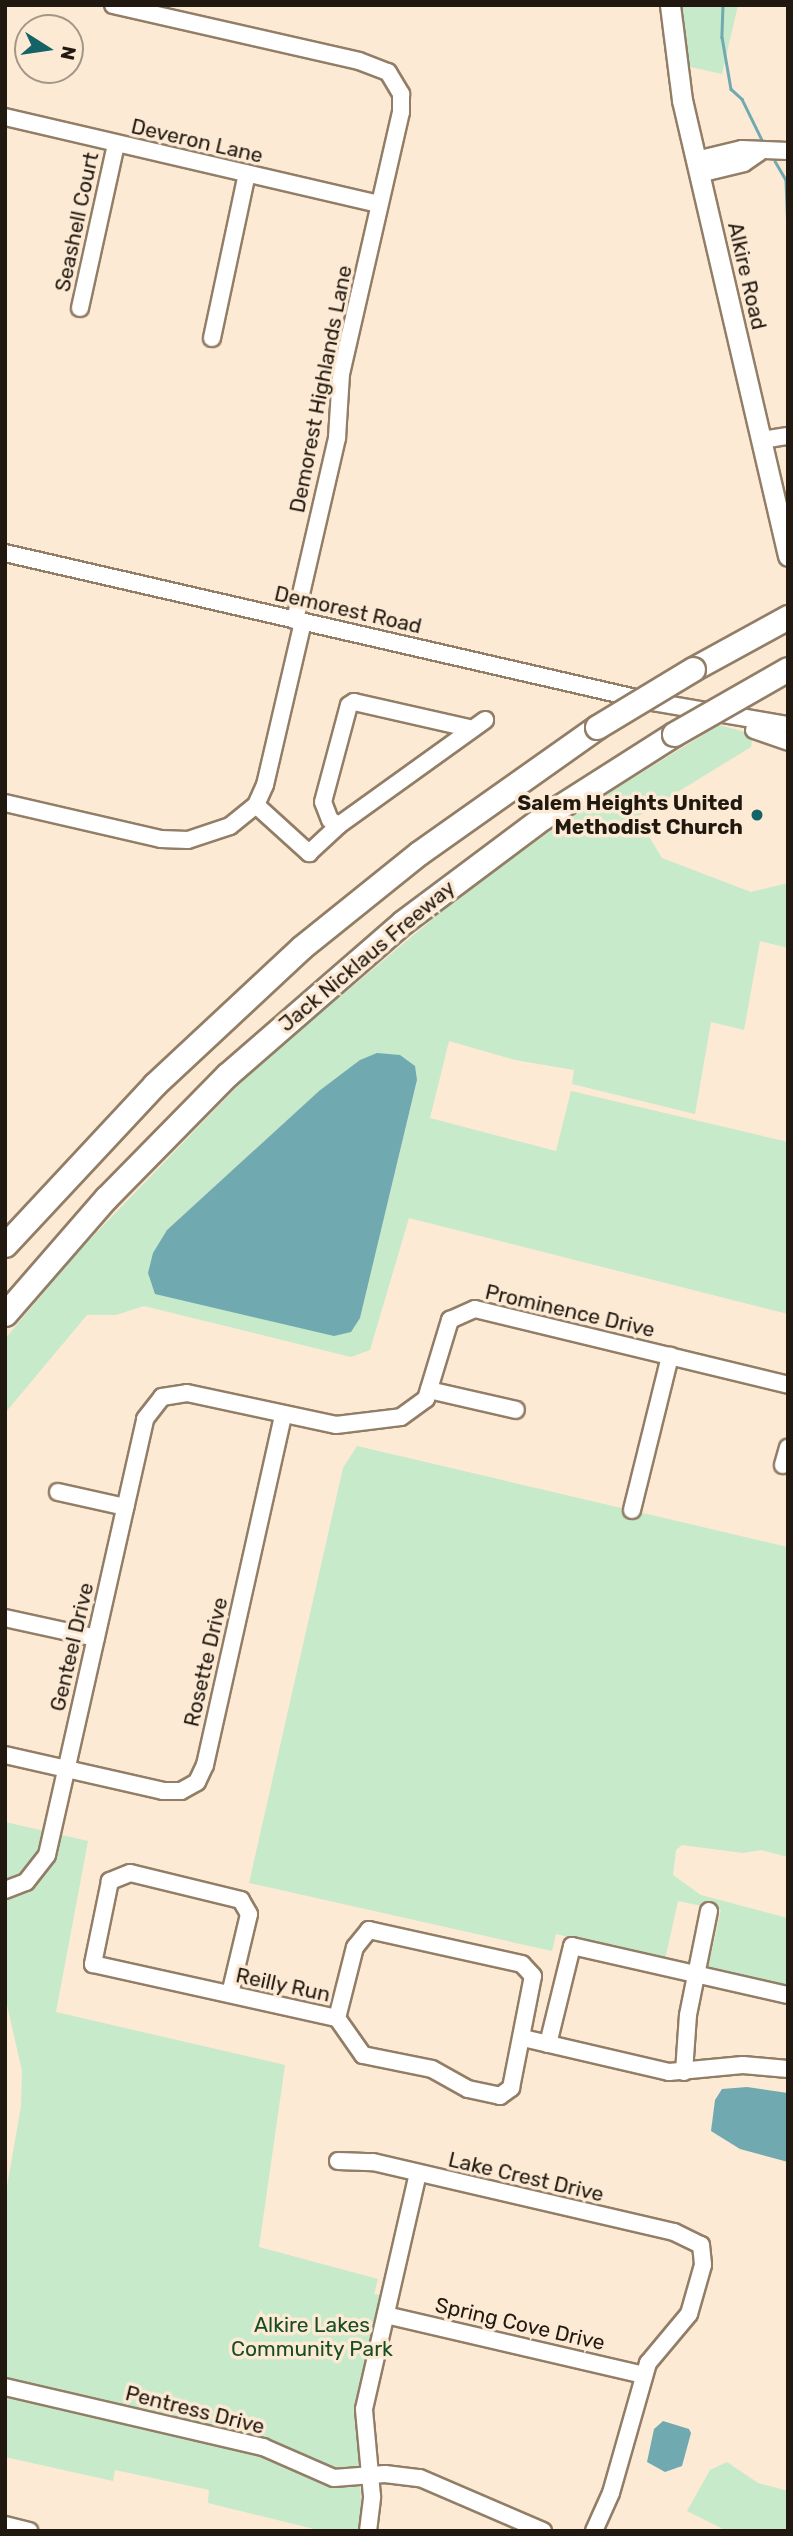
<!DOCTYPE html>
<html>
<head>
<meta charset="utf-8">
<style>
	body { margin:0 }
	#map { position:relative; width:793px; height:2536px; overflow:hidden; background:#fcead5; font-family:Rubik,sans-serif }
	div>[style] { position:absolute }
	.green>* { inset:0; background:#c6eaca }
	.water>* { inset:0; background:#71a9b1 }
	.stream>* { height:2.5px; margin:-1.25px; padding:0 1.25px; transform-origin:1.25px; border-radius:1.25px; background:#71a9b1 }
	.roads { filter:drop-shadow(2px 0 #927e66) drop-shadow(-2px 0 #927e66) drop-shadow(0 2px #927e66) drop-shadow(0 -2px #927e66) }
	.minor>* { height:16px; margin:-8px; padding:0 8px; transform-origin:8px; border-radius:8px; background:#fff }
	.major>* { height:19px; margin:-9.5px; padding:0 9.5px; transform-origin:9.5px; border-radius:9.5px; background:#fff }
	.highway>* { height:23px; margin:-11.5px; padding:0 11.5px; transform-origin:11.5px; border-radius:11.5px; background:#fff }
	.bridges { filter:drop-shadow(2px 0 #927e66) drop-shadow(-2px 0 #927e66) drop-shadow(0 2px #927e66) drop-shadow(0 -2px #927e66) }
	.highway-bridge>* { height:23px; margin:-11.5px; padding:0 11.5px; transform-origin:11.5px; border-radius:11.5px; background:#fff }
	.dots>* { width:19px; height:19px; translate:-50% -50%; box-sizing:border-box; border:4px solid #fcead5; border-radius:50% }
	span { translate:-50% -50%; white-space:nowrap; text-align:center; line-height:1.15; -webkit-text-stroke:7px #fcead5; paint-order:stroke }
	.street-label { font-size:21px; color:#211910 }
	.poi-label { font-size:21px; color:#211910; font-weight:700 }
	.right { translate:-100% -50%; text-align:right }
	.park-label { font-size:21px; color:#174d23 }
	.frame { position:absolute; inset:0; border:7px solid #211910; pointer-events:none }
	.north { position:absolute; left:14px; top:14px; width:70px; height:70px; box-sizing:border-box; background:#fcead5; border:2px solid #a49686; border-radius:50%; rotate:102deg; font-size:19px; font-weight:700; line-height:28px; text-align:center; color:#211910 }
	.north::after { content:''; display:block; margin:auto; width:24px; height:32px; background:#136367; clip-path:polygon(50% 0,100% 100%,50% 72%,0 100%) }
</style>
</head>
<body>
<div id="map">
	<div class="green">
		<div style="clip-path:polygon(670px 5px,738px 5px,722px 74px,677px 64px)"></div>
		<div style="clip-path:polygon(evenodd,719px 725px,753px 734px,751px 747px,637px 817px,662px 858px,751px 892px,788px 883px,788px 948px,760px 941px,744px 1030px,711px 1022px,695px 1114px,572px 1084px,574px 1070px,515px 1060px,449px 1041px,430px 1118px,556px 1151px,571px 1091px,788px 1142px,788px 1314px,409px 1218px,370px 1350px,351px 1357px,144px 1306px,116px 1315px,87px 1315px,5px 1413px,5px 1339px,73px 1257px,254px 1069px,459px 897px,570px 817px,719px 725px,417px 1081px,360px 1318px,167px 1230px,319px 1091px,417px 1081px)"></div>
		<div style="clip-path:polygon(357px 1446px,788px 1547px,788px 1857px,761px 1850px,743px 1853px,682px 1845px,676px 1850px,673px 1875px,701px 1895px,788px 1918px,788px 1990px,707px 1972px,721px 1910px,678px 1901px,665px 1960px,556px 1934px,552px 1951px,249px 1883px,343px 1468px)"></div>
		<div style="clip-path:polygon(5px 1822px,88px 1841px,56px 2012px,285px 2065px,259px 2247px,378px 2279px,374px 2294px,383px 2296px,358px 2428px,362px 2531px,322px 2531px,208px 2503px,209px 2490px,115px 2470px,113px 2481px,5px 2457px,5px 2198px,21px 2106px,22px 2071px,5px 1996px)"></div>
		<div style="clip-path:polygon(727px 2462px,758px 2483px,788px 2491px,788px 2531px,727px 2531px,687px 2511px,710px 2470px)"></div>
	</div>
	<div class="water">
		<div style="clip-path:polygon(377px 1053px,400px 1055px,415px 1066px,417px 1080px,360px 1318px,351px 1332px,334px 1336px,155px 1294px,148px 1273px,153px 1253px,167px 1230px,319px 1091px,360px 1060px)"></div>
		<div style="clip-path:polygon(747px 2087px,788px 2093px,788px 2162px,740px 2149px,711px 2131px,715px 2100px,722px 2089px)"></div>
		<div style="clip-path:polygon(663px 2421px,689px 2429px,691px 2433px,682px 2466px,665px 2472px,647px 2462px,654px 2429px)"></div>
	</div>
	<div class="stream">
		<div style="left:723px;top:5px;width:32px;rotate:92deg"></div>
		<div style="left:722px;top:37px;width:53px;rotate:80.2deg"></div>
		<div style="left:731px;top:89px;width:15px;rotate:42deg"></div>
		<div style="left:742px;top:99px;width:48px;rotate:64deg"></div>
		<div style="left:775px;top:161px;width:22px;rotate:60deg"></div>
		<div style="left:786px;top:180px;width:53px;rotate:87.8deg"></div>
	</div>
	<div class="roads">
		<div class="minor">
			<div style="left:113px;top:5px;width:252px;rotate:12.8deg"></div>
			<div style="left:359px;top:61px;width:31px;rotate:21deg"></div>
			<div style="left:388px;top:72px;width:26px;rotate:59deg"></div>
			<div style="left:401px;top:94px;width:18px;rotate:90deg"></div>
			<div style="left:401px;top:112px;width:269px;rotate:102.9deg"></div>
			<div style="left:341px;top:374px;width:64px;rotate:93.6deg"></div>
			<div style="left:337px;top:438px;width:187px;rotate:103deg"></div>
			<div style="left:5px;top:117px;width:384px;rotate:13.1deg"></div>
			<div style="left:696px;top:160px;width:47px;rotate:-13.4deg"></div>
			<div style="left:742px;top:149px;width:46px;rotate:2.5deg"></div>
			<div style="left:699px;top:174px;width:46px;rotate:-13.7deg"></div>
			<div style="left:744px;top:163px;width:19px;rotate:-35deg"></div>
			<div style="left:80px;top:308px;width:168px;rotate:-77.6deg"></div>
			<div style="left:212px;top:338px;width:168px;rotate:-78deg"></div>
			<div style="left:762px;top:440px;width:26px;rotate:-9deg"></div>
			<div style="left:5px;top:553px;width:665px;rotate:12.95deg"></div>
			<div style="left:653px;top:702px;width:137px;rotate:9.7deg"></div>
			<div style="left:754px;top:730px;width:36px;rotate:19deg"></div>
			<div style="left:5px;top:803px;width:160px;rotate:13deg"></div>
			<div style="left:161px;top:839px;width:27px;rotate:2deg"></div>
			<div style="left:188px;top:840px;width:44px;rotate:-18.4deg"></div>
			<div style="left:230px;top:826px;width:33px;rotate:-39deg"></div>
			<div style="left:256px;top:805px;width:22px;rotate:-66deg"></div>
			<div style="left:265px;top:785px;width:167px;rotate:-76.9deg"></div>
			<div style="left:256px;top:805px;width:72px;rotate:42.2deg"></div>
			<div style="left:309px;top:853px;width:41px;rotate:-43deg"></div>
			<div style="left:339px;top:825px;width:180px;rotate:-35.7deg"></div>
			<div style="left:339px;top:825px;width:10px;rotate:-151deg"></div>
			<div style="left:330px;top:820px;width:19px;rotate:-111deg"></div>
			<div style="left:323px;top:802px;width:100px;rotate:-75deg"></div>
			<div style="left:349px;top:705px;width:6px;rotate:-31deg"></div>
			<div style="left:354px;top:702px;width:117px;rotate:12.8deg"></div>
			<div style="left:429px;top:1390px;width:89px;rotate:12.9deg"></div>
			<div style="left:783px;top:1465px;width:18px;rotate:-74deg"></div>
			<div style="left:58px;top:1492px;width:69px;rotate:12.6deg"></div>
			<div style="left:632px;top:1510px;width:159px;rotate:-76.1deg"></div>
			<div style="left:5px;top:1618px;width:93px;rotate:12.4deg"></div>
			<div style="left:5px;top:1755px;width:162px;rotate:12.8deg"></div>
			<div style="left:163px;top:1791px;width:18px"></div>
			<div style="left:181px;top:1791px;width:18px;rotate:-29deg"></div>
			<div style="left:197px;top:1782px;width:19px;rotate:-65deg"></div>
			<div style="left:205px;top:1765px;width:357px;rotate:-77.4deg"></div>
			<div style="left:5px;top:1890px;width:22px;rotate:-21deg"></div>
			<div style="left:26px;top:1882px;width:34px;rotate:-52deg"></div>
			<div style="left:47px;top:1855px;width:447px;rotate:-77.3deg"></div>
			<div style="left:145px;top:1419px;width:28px;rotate:-52deg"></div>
			<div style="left:162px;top:1397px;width:25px;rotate:-9deg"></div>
			<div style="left:187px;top:1393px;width:152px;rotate:12.1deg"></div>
			<div style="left:336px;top:1425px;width:65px;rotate:-7deg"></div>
			<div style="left:401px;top:1417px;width:31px;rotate:-36deg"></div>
			<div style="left:426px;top:1399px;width:83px;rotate:-73.1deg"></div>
			<div style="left:450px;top:1320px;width:27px;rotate:-24deg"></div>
			<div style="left:475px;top:1309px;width:322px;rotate:13.6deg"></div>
			<div style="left:230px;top:1994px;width:82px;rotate:-76.6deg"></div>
			<div style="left:249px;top:1914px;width:16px;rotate:-120deg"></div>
			<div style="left:241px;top:1900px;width:114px;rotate:-166.3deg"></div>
			<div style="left:130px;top:1873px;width:22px;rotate:158deg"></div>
			<div style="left:110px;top:1881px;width:85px;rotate:101.6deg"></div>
			<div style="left:93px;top:1964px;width:250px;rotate:12.5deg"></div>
			<div style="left:337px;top:2018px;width:45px;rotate:54.9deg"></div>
			<div style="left:363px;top:2055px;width:70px;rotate:11.5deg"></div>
			<div style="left:432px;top:2069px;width:41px;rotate:29.1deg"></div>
			<div style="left:468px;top:2089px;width:33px;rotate:12deg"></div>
			<div style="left:500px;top:2096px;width:14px;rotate:-36deg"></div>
			<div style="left:511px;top:2088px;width:114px;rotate:-78.9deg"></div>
			<div style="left:533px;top:1976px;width:16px;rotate:-133deg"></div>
			<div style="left:522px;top:1964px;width:157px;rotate:-167.5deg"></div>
			<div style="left:369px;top:1930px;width:22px;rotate:129deg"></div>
			<div style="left:355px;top:1947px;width:73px;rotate:104.2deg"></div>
			<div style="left:523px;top:2038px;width:150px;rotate:13.1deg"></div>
			<div style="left:669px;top:2072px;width:74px;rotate:-5.4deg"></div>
			<div style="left:743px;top:2065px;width:45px;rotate:5.1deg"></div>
			<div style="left:548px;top:2044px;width:101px;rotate:-76.2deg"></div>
			<div style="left:572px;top:1946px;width:221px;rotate:12.8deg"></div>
			<div style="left:684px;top:2072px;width:57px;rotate:-86deg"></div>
			<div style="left:688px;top:2015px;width:106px;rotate:-78.6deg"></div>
			<div style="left:338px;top:2161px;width:35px;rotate:2deg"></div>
			<div style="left:373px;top:2162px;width:309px;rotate:13.1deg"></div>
			<div style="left:674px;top:2232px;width:30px;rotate:26deg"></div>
			<div style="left:701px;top:2245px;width:20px;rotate:84deg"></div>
			<div style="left:703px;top:2265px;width:51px;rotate:105.9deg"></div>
			<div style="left:689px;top:2314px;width:64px;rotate:129.9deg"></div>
			<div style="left:648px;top:2363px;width:135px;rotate:105.9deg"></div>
			<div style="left:611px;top:2493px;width:42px;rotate:114.1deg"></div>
			<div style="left:386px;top:2315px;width:265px;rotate:13.1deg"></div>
			<div style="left:5px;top:2387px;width:265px;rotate:13.1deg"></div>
			<div style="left:263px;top:2447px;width:77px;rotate:23.6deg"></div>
			<div style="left:334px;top:2478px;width:51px;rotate:-4.5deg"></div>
			<div style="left:385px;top:2474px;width:35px;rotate:7deg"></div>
			<div style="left:420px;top:2478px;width:134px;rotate:23.3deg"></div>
			<div style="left:5px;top:2525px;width:25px;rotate:14deg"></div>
			<div style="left:368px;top:2531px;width:35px;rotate:-83deg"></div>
			<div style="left:372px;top:2496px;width:87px;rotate:-95.3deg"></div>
			<div style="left:364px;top:2409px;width:241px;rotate:-77.1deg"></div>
		</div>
		<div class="major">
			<div style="left:670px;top:5px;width:96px;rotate:82.8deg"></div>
			<div style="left:682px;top:100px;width:468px;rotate:76.9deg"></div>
		</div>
		<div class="highway">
			<div style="left:693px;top:669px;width:108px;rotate:-28.7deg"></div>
			<div style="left:5px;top:1245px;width:219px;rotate:-47deg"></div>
			<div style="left:154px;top:1085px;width:202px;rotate:-43deg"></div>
			<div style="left:302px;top:947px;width:150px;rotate:-38.8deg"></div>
			<div style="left:419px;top:853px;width:218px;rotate:-35.3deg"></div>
			<div style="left:5px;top:1314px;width:154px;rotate:-49deg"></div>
			<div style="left:106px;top:1198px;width:173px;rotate:-45.5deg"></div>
			<div style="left:227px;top:1075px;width:233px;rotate:-41deg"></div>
			<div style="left:403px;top:922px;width:174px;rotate:-36.8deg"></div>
			<div style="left:542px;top:818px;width:156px;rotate:-32.5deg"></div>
		</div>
	</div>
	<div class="bridges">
		<div class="highway-bridge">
			<div style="left:597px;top:727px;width:112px;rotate:-31.1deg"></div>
			<div style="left:674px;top:734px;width:131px;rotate:-29.7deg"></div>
		</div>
	</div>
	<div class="dots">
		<div style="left:757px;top:815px;background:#136367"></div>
	</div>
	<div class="street-label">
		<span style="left:197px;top:141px;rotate:13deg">Deveron Lane</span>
		<span style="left:77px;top:222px;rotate:-78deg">Seashell Court</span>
		<span style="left:747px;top:276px;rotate:77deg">Alkire Road</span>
		<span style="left:321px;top:389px;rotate:-79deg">Demorest Highlands Lane</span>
		<span style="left:348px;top:610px;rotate:13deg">Demorest Road</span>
		<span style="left:367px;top:956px;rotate:-40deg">Jack Nicklaus Freeway</span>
		<span style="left:570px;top:1311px;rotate:13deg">Prominence Drive</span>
		<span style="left:72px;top:1647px;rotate:-77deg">Genteel Drive</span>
		<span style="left:206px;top:1662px;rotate:-77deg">Rosette Drive</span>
		<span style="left:283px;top:1985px;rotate:12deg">Reilly Run</span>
		<span style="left:526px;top:2177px;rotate:13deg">Lake Crest Drive</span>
		<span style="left:520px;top:2324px;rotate:13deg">Spring Cove Drive</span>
		<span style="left:195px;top:2410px;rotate:14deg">Pentress Drive</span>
	</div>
	<div class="poi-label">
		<span class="right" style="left:743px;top:815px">Salem Heights United<br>Methodist Church</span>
	</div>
	<div class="park-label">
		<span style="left:312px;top:2337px">Alkire Lakes<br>Community Park</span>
	</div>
	<div class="frame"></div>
	<div class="north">N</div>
</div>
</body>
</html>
